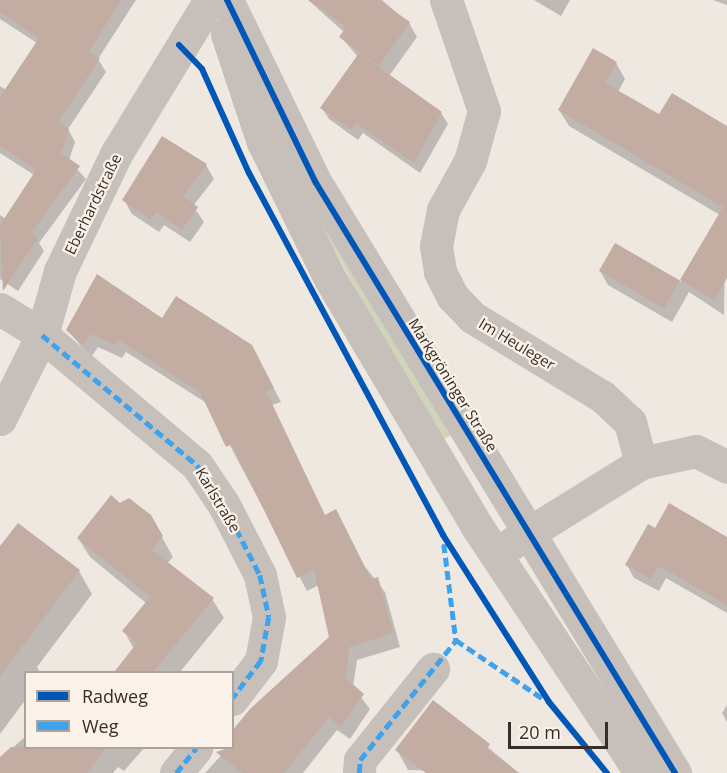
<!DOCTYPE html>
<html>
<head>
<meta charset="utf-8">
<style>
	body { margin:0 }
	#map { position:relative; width:727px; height:773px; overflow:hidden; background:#eee8e1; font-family:"Open Sans",sans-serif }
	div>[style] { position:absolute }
	.green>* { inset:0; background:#cfd4ba }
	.shadow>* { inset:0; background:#0003 }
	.building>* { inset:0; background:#c3aca2; transform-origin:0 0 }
	.minor>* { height:33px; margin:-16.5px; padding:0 16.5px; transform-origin:16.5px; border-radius:16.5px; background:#c7c0ba }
	.quiet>* { height:4.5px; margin-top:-2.25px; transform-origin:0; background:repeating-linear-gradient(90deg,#3fa3eb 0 9px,transparent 0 13.5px) }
	.cycleway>* { height:6px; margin:-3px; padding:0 3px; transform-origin:3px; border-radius:3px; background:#0057b8 }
	span { translate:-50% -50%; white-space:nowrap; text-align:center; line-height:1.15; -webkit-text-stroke:4.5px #fbf2e9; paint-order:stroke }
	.street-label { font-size:15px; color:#382d28 }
	.legend { position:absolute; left:24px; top:671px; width:210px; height:78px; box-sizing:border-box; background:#fbf2e9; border:2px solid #ada39c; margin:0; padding:8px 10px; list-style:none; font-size:18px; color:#382d28 }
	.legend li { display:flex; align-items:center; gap:12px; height:30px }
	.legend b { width:30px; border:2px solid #ada39c }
	.scale { position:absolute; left:508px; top:722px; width:100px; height:27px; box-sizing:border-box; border:3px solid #382d28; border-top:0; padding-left:8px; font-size:18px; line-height:21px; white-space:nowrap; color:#382d28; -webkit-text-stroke:4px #fbf2e9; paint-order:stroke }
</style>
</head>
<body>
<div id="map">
	<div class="green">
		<div style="clip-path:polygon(292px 169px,453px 434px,437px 443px)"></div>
	</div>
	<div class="shadow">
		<div style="clip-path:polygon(0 0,136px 0,98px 59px,106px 72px,68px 129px,75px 142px,69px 160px,86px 179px,39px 243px,44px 251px,18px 291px,0 279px,0 215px,6px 219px,34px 175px,0 153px,0 86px,6px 90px,37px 43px,0 19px)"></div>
		<div style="clip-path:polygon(308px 0,382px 0,409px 23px,417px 37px,389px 76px,441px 113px,448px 124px,420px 173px,363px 133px,358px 140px,329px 119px,322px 108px,358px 57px,341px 37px,344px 32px)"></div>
		<div style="clip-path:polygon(534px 0,570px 0,561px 16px)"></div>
		<div style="clip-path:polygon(713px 0,727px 0,727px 5px)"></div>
		<div style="clip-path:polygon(616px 63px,625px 79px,618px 92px,660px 117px,727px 128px,724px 315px,689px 292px,672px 322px,608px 285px,600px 271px,616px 245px,681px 282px,720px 215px,569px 126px,559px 110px)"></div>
		<div style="clip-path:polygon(163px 138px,206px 165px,214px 179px,193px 206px,204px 222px,190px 242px,164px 225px,159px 232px,132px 214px,124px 200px)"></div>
		<div style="clip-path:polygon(162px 320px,259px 360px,281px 402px,272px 405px,325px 516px,385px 592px,400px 647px,357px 660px,353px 687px,370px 709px,350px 739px,337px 730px,303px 773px,205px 773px,330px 637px,319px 585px,307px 591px,208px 404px,126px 352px,122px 358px,98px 347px,91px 357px,67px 330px)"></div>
		<div style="clip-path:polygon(120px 504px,150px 516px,173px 557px,167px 564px,212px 599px,224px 618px,180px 672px,116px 672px,134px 649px,124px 631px,146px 603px,90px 557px,78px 538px)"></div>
		<div style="clip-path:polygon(727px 538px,727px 613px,666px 578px,659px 591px,634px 578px,627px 565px)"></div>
		<div style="clip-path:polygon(0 547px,79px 571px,92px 594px,37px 667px,40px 672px,26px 672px,26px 699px,0 734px)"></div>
		<div style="clip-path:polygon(433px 702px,519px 773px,408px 770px,397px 750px)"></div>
		<div style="clip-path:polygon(727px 705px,727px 722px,722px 713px)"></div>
		<div style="clip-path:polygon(26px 736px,26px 748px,144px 748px,124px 771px,118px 767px,113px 773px,0 773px,0 759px)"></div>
	</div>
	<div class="building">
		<div style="clip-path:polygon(0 0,121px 0,89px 52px,100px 58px,58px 122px,69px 129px,61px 153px,80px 166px,31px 233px,38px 238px,3px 291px,0 225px,36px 170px,0 146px,0 97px,39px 38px,0 12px)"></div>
		<div style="clip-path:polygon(309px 0,378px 0,410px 22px,379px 66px,339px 37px,346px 27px)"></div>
		<div style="clip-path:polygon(593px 48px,617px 62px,605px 83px,659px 114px,672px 93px,727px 126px,727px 278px,714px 300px,680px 280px,723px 207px,558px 110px)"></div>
		<div style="clip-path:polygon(359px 53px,442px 112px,414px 163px,356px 123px,351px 130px,320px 108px)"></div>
		<div style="clip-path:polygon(162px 136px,207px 164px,183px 196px,198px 207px,182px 230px,156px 212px,151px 220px,122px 200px)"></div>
		<div style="left:615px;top:243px;width:75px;height:32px;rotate:30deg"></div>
		<div style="clip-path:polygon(97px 274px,162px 318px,176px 296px,252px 345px,274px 388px,266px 391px,325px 515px,336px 509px,371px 579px,378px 577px,393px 633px,349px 647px,346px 678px,364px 694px,341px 727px,329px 717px,284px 773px,242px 773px,216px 752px,232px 747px,232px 731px,250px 709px,329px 637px,314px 570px,297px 578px,232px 444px,226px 447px,200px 392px,118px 340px,115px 345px,90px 334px,83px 345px,66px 330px)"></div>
		<div style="clip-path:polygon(111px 495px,120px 503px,129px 498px,151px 515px,163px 536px,152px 550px,214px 598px,153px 672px,114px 672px,137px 643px,122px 631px,150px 597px,77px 538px)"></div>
		<div style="clip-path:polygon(669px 503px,727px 537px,727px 605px,659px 566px,651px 579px,625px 565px,648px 524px,655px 528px)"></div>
		<div style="clip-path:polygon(18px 523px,80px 570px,0 676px,0 546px)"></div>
		<div style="clip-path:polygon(433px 700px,490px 744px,487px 749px,519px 773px,426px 773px,395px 750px)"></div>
		<div style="clip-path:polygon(11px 747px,107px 747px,87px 773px,0 773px,0 757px)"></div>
	</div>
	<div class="minor">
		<div style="left:227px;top:0;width:203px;rotate:64.1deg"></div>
		<div style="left:316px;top:183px;width:691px;rotate:58.68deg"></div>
		<div style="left:446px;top:0;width:117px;rotate:71.1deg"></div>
		<div style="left:484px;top:111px;width:52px;rotate:105.6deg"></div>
		<div style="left:470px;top:161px;width:56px;rotate:118.9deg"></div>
		<div style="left:443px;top:210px;width:37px;rotate:101deg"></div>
		<div style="left:436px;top:246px;width:26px;rotate:81deg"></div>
		<div style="left:440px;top:272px;width:27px;rotate:63deg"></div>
		<div style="left:452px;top:296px;width:29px;rotate:46deg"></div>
		<div style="left:472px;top:317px;width:153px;rotate:31.4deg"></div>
		<div style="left:603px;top:397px;width:37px;rotate:43deg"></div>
		<div style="left:630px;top:422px;width:42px;rotate:75deg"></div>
		<div style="left:227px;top:34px;width:114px;rotate:71.6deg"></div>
		<div style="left:263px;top:142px;width:150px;rotate:63.9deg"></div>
		<div style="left:329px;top:277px;width:288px;rotate:59.3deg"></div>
		<div style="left:476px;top:525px;width:298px;rotate:56.4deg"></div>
		<div style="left:0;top:309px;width:49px;rotate:31.8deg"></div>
		<div style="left:42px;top:335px;width:202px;rotate:40deg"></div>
		<div style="left:197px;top:465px;width:48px;rotate:56deg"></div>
		<div style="left:224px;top:505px;width:79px;rotate:62.8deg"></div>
		<div style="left:260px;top:575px;width:43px;rotate:77.9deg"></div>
		<div style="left:269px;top:617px;width:45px;rotate:100.3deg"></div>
		<div style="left:261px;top:661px;width:48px;rotate:127.3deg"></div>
		<div style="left:0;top:419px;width:94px;rotate:-63.4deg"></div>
		<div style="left:42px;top:335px;width:66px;rotate:-74.3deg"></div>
		<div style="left:60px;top:271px;width:130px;rotate:-64.4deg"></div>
		<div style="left:116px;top:154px;width:180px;rotate:-58.6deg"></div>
		<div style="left:511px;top:544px;width:153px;rotate:-31.9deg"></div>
		<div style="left:641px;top:463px;width:56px;rotate:-12.3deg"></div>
		<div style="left:696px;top:451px;width:35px;rotate:27deg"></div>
		<div style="left:176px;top:773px;width:32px;rotate:-51deg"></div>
		<div style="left:359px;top:773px;width:13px;rotate:-86deg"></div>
		<div style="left:360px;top:760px;width:117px;rotate:-51.3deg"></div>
	</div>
	<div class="quiet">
		<div style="left:42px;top:335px;width:202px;rotate:40deg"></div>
		<div style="left:197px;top:465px;width:48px;rotate:56deg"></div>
		<div style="left:224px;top:505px;width:79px;rotate:62.8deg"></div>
		<div style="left:260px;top:575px;width:43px;rotate:77.9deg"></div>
		<div style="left:269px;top:617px;width:45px;rotate:100.3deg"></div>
		<div style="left:261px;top:661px;width:48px;rotate:127.3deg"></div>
		<div style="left:444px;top:544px;width:97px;rotate:82.9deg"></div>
		<div style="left:176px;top:773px;width:32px;rotate:-51deg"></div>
		<div style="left:359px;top:773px;width:13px;rotate:-86deg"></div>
		<div style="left:360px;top:760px;width:154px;rotate:-51.3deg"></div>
		<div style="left:456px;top:640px;width:104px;rotate:34deg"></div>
	</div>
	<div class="cycleway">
		<div style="left:227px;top:0;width:203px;rotate:64.1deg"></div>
		<div style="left:316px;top:183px;width:691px;rotate:58.68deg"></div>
		<div style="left:179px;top:45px;width:33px;rotate:46deg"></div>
		<div style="left:202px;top:69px;width:114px;rotate:65.7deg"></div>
		<div style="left:249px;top:173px;width:411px;rotate:61.8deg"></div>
		<div style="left:443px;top:535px;width:198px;rotate:57.6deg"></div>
		<div style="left:549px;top:702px;width:92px;rotate:50.8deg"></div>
	</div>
	<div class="street-label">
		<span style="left:93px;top:204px;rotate:-64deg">Eberhardstraße</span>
		<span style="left:517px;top:344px;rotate:31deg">Im Heuleger</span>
		<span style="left:453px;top:385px;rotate:58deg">Markgröninger Straße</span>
		<span style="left:218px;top:500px;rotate:59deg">Karlstraße</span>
	</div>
	<ul class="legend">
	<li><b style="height:8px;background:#0057b8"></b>Radweg</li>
	<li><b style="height:8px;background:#3fa3eb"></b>Weg</li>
	</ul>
	<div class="scale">20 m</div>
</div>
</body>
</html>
